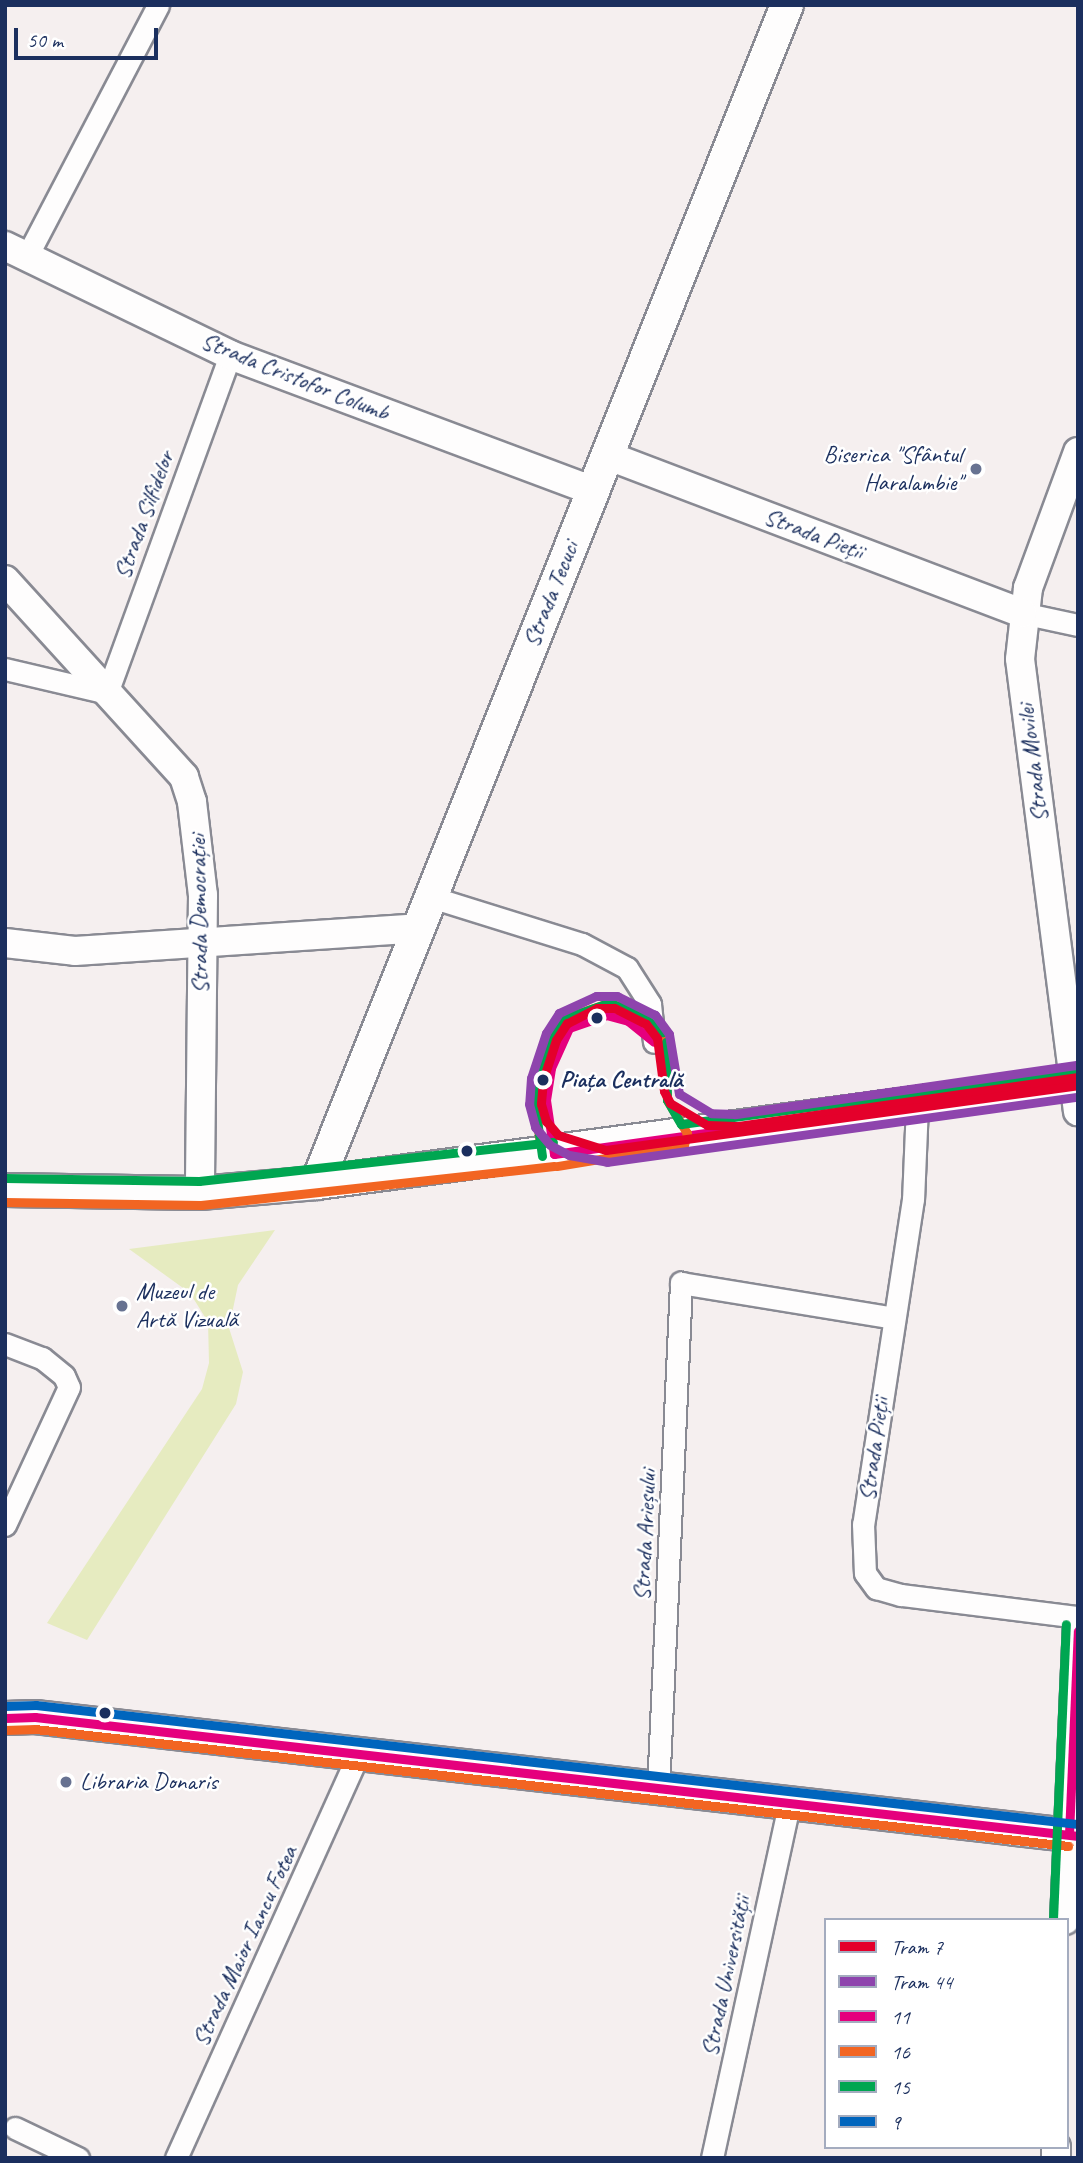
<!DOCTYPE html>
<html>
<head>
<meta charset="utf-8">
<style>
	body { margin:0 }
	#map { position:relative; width:1083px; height:2163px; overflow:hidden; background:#f5efef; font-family:Caveat,sans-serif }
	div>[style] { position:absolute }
	.green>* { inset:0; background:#e6ebc0 }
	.roads { filter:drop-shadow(2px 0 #898a93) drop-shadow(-2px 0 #898a93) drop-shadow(0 2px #898a93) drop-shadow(0 -2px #898a93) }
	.minor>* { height:21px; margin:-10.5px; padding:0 10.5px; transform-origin:10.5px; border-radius:10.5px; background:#fefdfd }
	.tertiary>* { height:28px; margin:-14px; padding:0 14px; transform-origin:14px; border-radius:14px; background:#fefdfd }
	.secondary>* { height:32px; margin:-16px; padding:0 16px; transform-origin:16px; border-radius:16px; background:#fefdfd }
	.bus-1>* { height:9px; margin:-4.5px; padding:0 4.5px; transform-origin:4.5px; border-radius:4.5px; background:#e5007d }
	.bus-2>* { height:9px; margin:-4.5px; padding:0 4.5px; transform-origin:4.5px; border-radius:4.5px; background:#f26522 }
	.bus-3>* { height:9px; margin:-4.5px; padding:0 4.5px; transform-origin:4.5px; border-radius:4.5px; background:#00a651 }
	.bus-4>* { height:9px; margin:-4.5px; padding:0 4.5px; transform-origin:4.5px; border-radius:4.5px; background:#0065bd }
	.tram-1>* { height:9px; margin:-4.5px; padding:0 4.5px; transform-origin:4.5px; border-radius:4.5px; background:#e4002b }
	.tram-2>* { height:9px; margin:-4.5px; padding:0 4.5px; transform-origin:4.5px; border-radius:4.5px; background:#8e44ad }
	.dots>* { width:19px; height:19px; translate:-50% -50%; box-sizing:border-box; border:4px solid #fff; border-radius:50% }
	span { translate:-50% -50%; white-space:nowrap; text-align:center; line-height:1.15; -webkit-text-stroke:5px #fff; paint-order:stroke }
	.street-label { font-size:24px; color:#1b2f5e }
	.poi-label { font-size:24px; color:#1b2f5e }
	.right { translate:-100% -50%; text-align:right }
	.left { translate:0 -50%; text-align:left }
	.stop-label { font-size:24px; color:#1b2f5e; font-weight:700 }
	.frame { position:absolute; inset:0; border:7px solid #1b2f5e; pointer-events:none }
	.legend { position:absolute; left:824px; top:1918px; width:245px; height:231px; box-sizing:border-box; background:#fff; border:2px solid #a4acbf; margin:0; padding:9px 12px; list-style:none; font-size:21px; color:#1b2f5e }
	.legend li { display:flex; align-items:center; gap:14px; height:35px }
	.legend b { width:35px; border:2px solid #a4acbf }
	.scale { position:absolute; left:14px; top:28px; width:144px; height:32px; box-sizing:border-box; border:4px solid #1b2f5e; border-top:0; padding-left:9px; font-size:21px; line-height:24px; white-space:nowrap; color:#1b2f5e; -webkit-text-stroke:5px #fff; paint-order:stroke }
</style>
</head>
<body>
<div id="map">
	<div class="green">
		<div style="clip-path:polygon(275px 1230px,238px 1285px,229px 1328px,243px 1372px,236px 1404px,87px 1640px,47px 1623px,202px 1389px,209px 1363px,208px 1322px,190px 1293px,129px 1249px)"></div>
	</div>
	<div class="roads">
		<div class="minor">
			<div style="left:27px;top:256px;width:283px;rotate:-62.4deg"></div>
			<div style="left:1022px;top:613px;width:57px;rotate:12.1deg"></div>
			<div style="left:5px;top:669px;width:105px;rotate:13.2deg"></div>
			<div style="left:107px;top:693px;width:360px;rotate:-70deg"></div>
			<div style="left:431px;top:897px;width:158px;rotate:17.3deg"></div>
			<div style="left:582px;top:944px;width:51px;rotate:28.1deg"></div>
			<div style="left:627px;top:968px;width:43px;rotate:57.4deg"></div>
			<div style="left:650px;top:1004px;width:38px;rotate:84deg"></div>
			<div style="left:917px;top:1105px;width:94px;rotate:92.4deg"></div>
			<div style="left:913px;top:1199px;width:329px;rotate:98.7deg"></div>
			<div style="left:863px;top:1524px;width:49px;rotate:87.7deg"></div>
			<div style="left:865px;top:1573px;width:19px;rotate:54deg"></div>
			<div style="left:876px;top:1588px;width:26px;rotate:16deg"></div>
			<div style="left:901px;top:1595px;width:178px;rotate:7.1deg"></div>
			<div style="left:5px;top:1344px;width:40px;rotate:21deg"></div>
			<div style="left:42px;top:1358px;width:28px;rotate:39deg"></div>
			<div style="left:64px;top:1376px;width:12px;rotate:66deg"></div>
			<div style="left:69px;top:1387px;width:152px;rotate:114.9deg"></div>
			<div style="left:658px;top:1790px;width:508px;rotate:-87.4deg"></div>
			<div style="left:681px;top:1283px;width:216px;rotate:9.3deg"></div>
			<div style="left:15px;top:2128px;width:70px;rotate:25.5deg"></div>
			<div style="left:176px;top:2158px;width:442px;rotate:-65.7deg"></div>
			<div style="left:712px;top:2158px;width:361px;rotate:-77.7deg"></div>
		</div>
		<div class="tertiary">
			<div style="left:5px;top:246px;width:250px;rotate:25.8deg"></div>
			<div style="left:230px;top:355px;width:386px;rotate:20.5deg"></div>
			<div style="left:1078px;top:452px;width:145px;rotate:110.2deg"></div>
			<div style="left:1028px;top:588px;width:71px;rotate:96.4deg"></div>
			<div style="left:1020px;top:659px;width:456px;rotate:82.7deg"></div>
			<div style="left:606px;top:455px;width:445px;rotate:20.8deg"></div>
			<div style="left:5px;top:580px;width:266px;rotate:47.7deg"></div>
			<div style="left:184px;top:777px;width:26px;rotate:72deg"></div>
			<div style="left:192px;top:802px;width:94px;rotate:83.3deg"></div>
			<div style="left:203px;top:895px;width:298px;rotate:90.6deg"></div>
			<div style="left:5px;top:943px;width:70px;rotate:6.5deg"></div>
			<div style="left:75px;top:951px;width:344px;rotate:-3.8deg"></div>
			<div style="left:1065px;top:1920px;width:295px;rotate:-87.5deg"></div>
			<div style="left:1056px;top:2158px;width:11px;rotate:-90deg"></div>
		</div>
		<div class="secondary">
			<div style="left:317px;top:1183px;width:1268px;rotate:-68.25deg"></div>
			<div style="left:5px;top:1190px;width:195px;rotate:0.9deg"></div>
			<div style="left:200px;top:1193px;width:117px;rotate:-4.9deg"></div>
			<div style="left:317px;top:1183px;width:768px;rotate:-7.63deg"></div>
			<div style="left:5px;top:1718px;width:30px;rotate:-2deg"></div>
			<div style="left:35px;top:1717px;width:1050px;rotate:6.51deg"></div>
		</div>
	</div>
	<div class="bus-1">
		<div style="left:554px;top:1154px;width:523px;rotate:-7.91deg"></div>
		<div style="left:554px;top:1154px;width:55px;rotate:-98.4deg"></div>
		<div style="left:546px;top:1100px;width:32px;rotate:-81deg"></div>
		<div style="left:551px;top:1068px;width:44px;rotate:-65.8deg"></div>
		<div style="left:569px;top:1028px;width:39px;rotate:-19deg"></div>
		<div style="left:606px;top:1015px;width:23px;rotate:15deg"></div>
		<div style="left:628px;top:1021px;width:33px;rotate:39deg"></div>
		<div style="left:5px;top:1718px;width:30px;rotate:-2deg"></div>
		<div style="left:35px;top:1717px;width:1050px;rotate:6.51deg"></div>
		<div style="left:1069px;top:1834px;width:203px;rotate:-87.5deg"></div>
	</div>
	<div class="bus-2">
		<div style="left:540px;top:1143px;width:42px;rotate:-98.1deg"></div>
		<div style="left:534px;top:1101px;width:35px;rotate:-82deg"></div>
		<div style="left:539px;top:1066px;width:52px;rotate:-64.9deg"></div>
		<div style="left:561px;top:1019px;width:50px;rotate:-18.8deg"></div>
		<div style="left:608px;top:1003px;width:27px;rotate:15deg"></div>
		<div style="left:634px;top:1010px;width:38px;rotate:40deg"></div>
		<div style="left:663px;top:1034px;width:66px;rotate:86.5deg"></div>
		<div style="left:667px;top:1100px;width:39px;rotate:59deg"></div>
		<div style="left:687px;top:1133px;width:12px;rotate:104deg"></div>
		<div style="left:684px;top:1145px;width:129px;rotate:170.6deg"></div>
		<div style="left:5px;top:1202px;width:196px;rotate:0.9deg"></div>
		<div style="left:201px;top:1205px;width:355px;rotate:-6.3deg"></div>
		<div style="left:5px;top:1730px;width:30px;rotate:-2deg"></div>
		<div style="left:35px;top:1729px;width:1040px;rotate:6.46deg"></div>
	</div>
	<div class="bus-3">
		<div style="left:666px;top:1042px;width:58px;rotate:89deg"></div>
		<div style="left:667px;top:1100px;width:28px;rotate:60deg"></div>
		<div style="left:681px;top:1124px;width:401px;rotate:-7.6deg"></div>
		<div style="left:542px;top:1156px;width:59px;rotate:-97.9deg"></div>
		<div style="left:534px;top:1098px;width:34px;rotate:-82deg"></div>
		<div style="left:539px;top:1064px;width:49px;rotate:-64.5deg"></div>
		<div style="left:560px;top:1020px;width:51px;rotate:-19.5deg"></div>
		<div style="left:608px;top:1003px;width:27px;rotate:15deg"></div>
		<div style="left:634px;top:1010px;width:36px;rotate:38deg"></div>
		<div style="left:5px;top:1178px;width:194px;rotate:0.9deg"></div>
		<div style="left:199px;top:1181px;width:356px;rotate:-6.3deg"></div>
		<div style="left:1053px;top:1919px;width:295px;rotate:-87.5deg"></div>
	</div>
	<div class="bus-4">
		<div style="left:5px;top:1706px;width:31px;rotate:-2deg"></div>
		<div style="left:36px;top:1705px;width:1049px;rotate:6.52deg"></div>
	</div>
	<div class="tram-1">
		<div style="left:1078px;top:1077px;width:345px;rotate:171.8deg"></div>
		<div style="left:736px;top:1126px;width:29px;rotate:-178deg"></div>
		<div style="left:707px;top:1125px;width:43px;rotate:-149.3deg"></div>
		<div style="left:670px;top:1103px;width:13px;rotate:-117deg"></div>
		<div style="left:664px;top:1091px;width:53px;rotate:-97.5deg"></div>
		<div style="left:657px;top:1038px;width:18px;rotate:-128deg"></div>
		<div style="left:646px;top:1024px;width:36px;rotate:-153deg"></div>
		<div style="left:614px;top:1008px;width:17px;rotate:180deg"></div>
		<div style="left:597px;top:1008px;width:34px;rotate:153deg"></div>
		<div style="left:567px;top:1023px;width:20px;rotate:123deg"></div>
		<div style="left:556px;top:1040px;width:42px;rotate:108deg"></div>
		<div style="left:543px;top:1080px;width:24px;rotate:95deg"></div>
		<div style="left:541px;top:1104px;width:18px;rotate:74deg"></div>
		<div style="left:546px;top:1121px;width:18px;rotate:49deg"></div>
		<div style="left:558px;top:1135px;width:50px;rotate:17.4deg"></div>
		<div style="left:606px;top:1150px;width:476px;rotate:-7.8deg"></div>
	</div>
	<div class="tram-2">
		<div style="left:1076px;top:1065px;width:345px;rotate:171.8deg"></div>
		<div style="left:735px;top:1114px;width:24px;rotate:-178deg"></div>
		<div style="left:711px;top:1113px;width:37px;rotate:-149deg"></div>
		<div style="left:679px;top:1094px;width:61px;rotate:-99.5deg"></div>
		<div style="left:669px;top:1034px;width:24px;rotate:-126deg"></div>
		<div style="left:655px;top:1015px;width:42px;rotate:-153.4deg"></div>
		<div style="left:617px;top:996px;width:21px;rotate:180deg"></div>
		<div style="left:596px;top:996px;width:41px;rotate:155.3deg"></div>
		<div style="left:559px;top:1013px;width:24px;rotate:123deg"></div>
		<div style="left:546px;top:1033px;width:47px;rotate:108.4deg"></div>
		<div style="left:531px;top:1078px;width:26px;rotate:94deg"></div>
		<div style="left:529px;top:1104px;width:24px;rotate:75deg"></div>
		<div style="left:535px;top:1127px;width:23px;rotate:50deg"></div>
		<div style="left:550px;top:1145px;width:21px;rotate:28deg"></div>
		<div style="left:569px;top:1155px;width:39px;rotate:10deg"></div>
		<div style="left:607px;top:1162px;width:475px;rotate:-7.9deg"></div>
	</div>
	<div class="dots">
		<div style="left:976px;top:469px;background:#677291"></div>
		<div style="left:597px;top:1018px;background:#1b2f5e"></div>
		<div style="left:543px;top:1080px;background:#1b2f5e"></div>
		<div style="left:467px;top:1151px;background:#1b2f5e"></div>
		<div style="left:122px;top:1306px;background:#677291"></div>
		<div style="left:105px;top:1713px;background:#1b2f5e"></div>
		<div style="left:66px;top:1782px;background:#677291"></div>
	</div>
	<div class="street-label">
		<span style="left:295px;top:377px;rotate:22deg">Strada Cristofor Columb</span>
		<span style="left:144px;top:515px;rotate:-70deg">Strada Silfidelor</span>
		<span style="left:814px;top:534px;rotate:21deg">Strada Pieții</span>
		<span style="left:551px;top:594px;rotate:-68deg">Strada Tecuci</span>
		<span style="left:1033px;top:763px;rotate:-97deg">Strada Movilei</span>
		<span style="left:199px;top:914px;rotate:-91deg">Strada Democrației</span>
		<span style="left:874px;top:1449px;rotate:-82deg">Strada Pieții</span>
		<span style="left:645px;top:1535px;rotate:-87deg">Strada Arieșului</span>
		<span style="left:245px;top:1946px;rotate:-65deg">Strada Maior Iancu Fotea</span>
		<span style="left:726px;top:1976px;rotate:-78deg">Strada Universității</span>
	</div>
	<div class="poi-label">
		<span class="right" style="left:962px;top:469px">Biserica "Sfântul<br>Haralambie"</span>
		<span class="left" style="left:136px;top:1306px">Muzeul de<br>Artă Vizuală</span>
		<span class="left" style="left:80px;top:1782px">Libraria Donaris</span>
	</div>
	<div class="stop-label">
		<span class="left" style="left:560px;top:1080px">Piața Centrală</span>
	</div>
	<div class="frame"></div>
	<ul class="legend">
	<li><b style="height:9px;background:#e4002b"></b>Tram 7</li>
	<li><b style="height:9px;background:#8e44ad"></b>Tram 44</li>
	<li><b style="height:9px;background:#e5007d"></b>11</li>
	<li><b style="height:9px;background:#f26522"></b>16</li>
	<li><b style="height:9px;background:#00a651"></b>15</li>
	<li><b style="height:9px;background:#0065bd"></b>9</li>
	</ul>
	<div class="scale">50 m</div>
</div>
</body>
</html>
